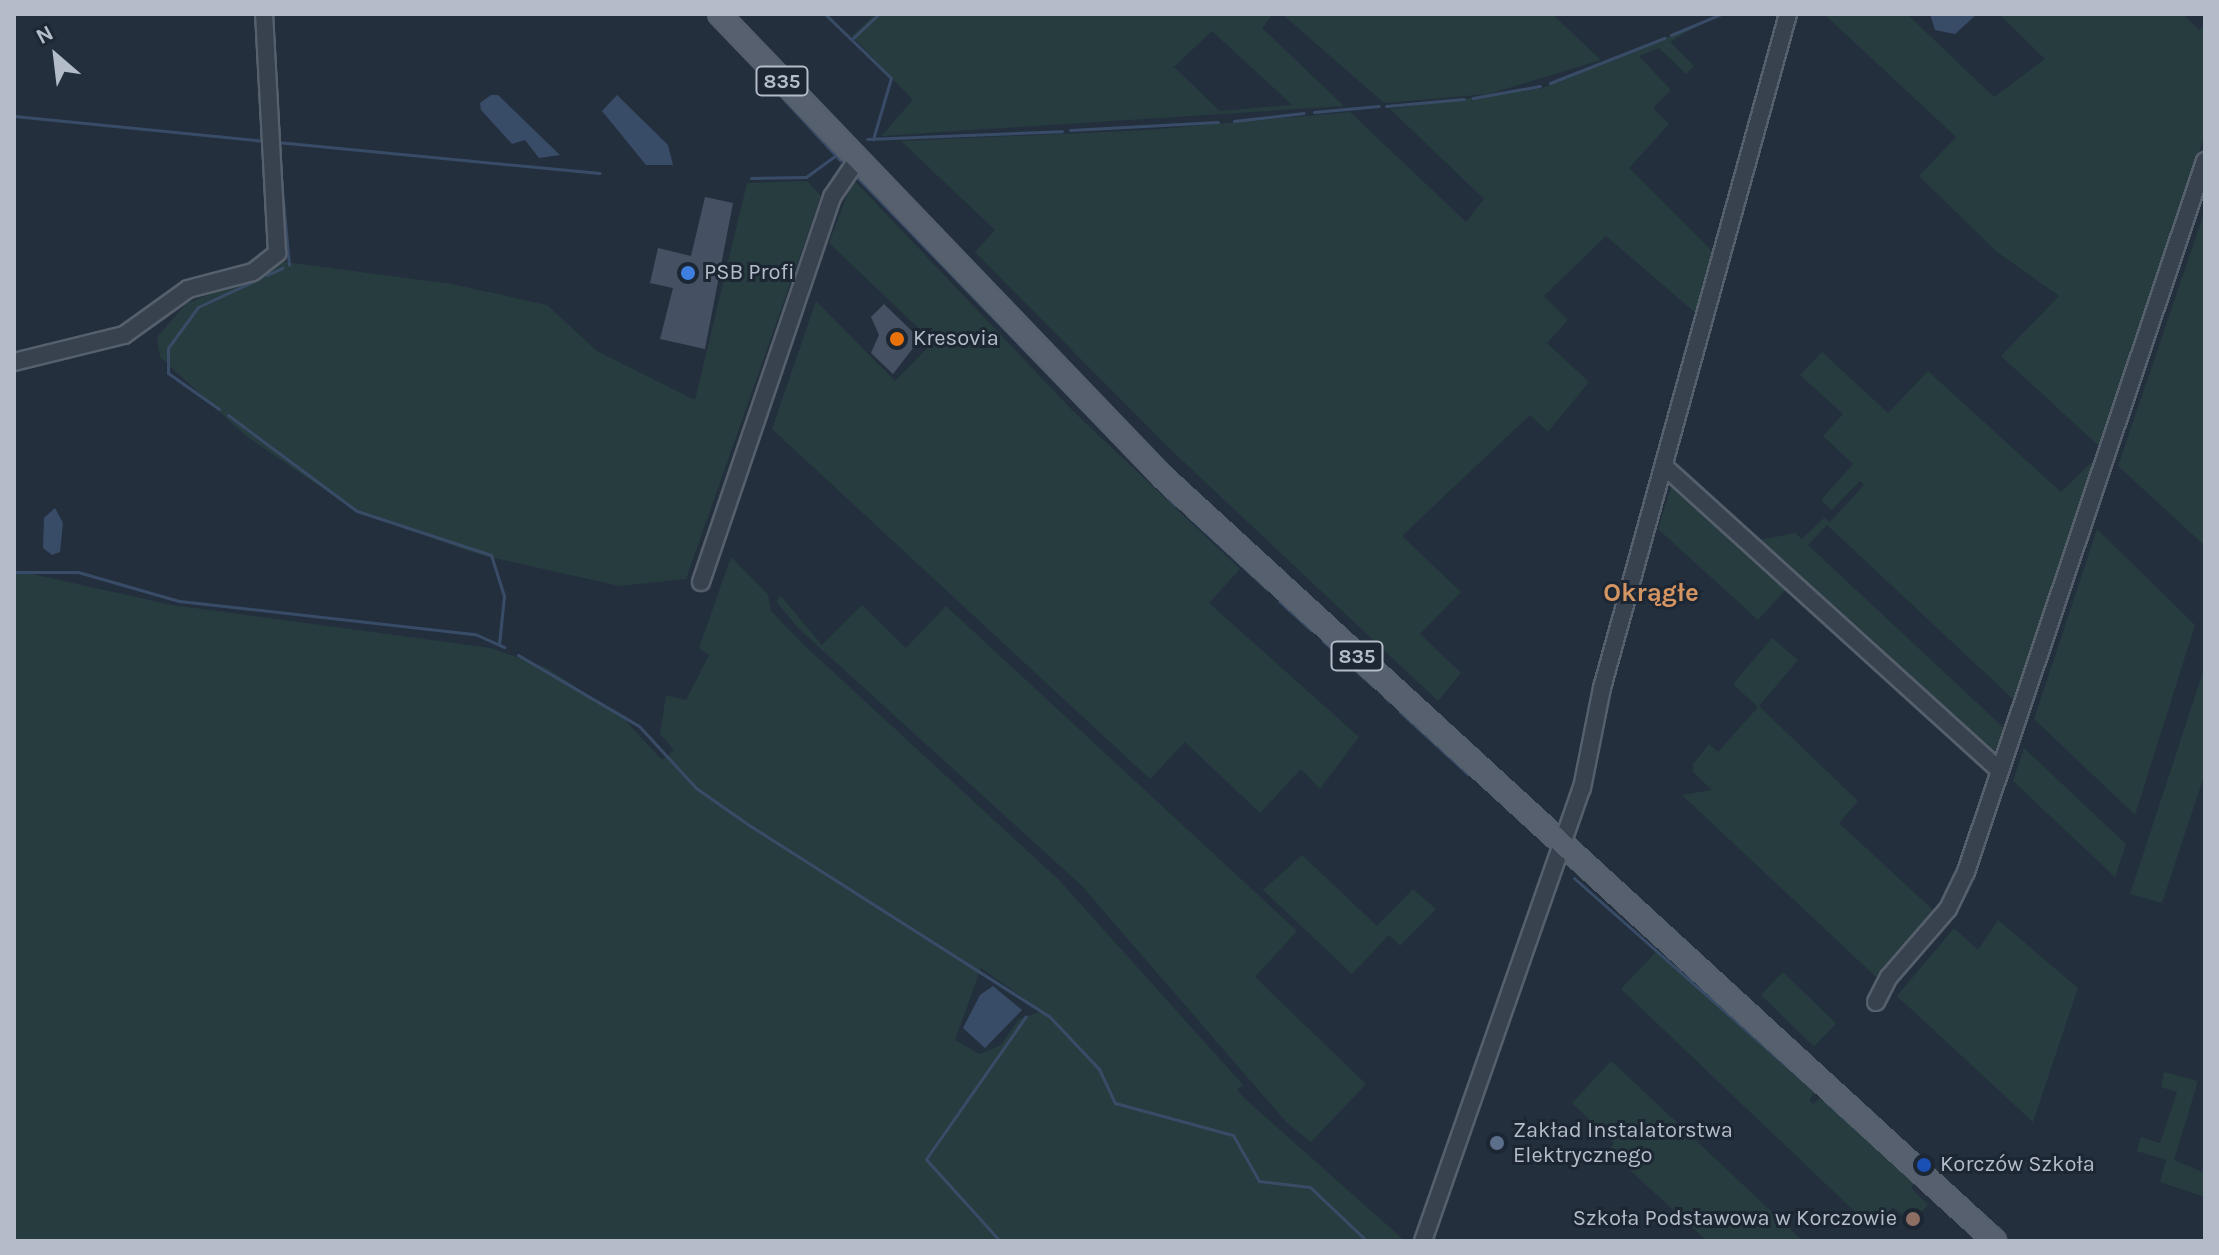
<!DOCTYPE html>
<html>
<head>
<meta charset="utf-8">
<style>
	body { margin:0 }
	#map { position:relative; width:2219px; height:1255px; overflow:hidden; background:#242f3e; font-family:Karla,sans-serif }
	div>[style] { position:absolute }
	.green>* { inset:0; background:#263c3f; transform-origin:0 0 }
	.water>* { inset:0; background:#394c67 }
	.stream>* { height:3px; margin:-1.5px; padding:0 1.5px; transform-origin:1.5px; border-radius:1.5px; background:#394c67 }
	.building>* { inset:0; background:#455162 }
	.roads { filter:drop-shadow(2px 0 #565f6c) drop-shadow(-2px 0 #565f6c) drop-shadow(0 2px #565f6c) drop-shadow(0 -2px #565f6c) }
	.minor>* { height:16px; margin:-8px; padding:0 8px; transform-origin:8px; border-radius:8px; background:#38414e }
	.major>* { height:20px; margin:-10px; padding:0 10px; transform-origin:10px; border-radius:10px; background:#56606e }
	.dots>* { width:22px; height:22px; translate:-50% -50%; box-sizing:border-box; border:4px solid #1d2633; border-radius:50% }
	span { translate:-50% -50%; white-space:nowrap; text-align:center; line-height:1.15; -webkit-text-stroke:6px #1d2633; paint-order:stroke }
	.shield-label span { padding:2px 6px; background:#1d2633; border:2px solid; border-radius:6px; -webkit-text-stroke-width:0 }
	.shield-label { font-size:20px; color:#b4bcc9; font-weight:700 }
	.poi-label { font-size:22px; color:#b4bcc9 }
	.left { translate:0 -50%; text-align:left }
	.right { translate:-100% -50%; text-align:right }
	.quarter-label { font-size:26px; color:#d59563; font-weight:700 }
	.frame { position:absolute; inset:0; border:16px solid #b4bcc9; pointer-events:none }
	.north { position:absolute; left:16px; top:16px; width:80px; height:80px; -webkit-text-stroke:6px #1d2633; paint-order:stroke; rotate:332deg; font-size:22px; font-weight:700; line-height:32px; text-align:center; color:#b4bcc9 }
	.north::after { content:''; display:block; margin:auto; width:28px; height:36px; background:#b4bcc9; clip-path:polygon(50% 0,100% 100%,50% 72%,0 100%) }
</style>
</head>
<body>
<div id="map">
	<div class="green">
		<div style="clip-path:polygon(evenodd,875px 14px,1273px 14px,1262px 28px,1344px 106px,881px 136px,913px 100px,852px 36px,875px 14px,1212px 31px,1291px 104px,1291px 105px,1220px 111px,1174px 67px,1212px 31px)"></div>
		<div style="clip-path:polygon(1282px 14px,1552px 14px,1601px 60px,1489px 94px,1384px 103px)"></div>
		<div style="clip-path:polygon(1824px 14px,1907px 14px,1994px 97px,2045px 59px,1999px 14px,2183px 14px,2199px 30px,2205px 24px,2205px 134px,2100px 447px,2001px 356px,2059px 296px,1997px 252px,1919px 176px,1956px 137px)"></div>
		<div style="clip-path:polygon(1700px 24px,1670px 42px,1694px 66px,1686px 74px,1659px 48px,1639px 56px,1671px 90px,1653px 108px,1669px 124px,1629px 168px,1714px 253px,1698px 315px,1606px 236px,1544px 296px,1568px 320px,1547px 343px,1589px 382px,1548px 432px,1530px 415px,1402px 536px,1461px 592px,1420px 634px,1461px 673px,1438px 701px,1168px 447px,975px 252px,995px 230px,901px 141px,1148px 130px,1350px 112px,1466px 222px,1484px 199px,1390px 109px,1542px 88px)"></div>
		<div style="clip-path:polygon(853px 179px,1072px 410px,1240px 569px,1209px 603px,1359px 737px,1320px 789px,1301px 769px,1260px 813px,1185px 742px,1150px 779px,772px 429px,816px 301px,895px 381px,933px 342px,829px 243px)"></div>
		<div style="clip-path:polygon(807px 181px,821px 196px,686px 579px,619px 586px,477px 554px,354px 510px,246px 436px,160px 357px,157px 337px,186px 304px,285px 262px,452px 284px,547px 305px,597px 351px,695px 400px,747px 183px)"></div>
		<div style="clip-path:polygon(2205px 210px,2205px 546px,2118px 466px)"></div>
		<div style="clip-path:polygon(1822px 352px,1888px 413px,1928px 371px,2061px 492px,2098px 456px,2014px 700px,1827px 525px,1808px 545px,2005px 729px,1996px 756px,1988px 757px,1760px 540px,1795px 533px,1802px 539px,1824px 518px,1830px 522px,1864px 485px,1860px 481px,1832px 510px,1821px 500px,1853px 464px,1823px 436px,1843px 414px,1800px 375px)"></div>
		<div style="clip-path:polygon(1674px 478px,1789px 586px,1758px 620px,1658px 529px)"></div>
		<div style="clip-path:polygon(2097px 529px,2195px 625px,2135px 815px,2034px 719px)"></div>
		<div style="clip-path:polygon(evenodd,731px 557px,768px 594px,771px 611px,805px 646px,1059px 880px,1243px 1085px,1237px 1090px,1244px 1098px,1405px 1241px,14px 1241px,14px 570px,172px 605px,491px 648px,547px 668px,624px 719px,662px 760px,674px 750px,660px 734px,666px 695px,686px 700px,709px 655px,699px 648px,731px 557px,981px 968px,1042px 1011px,1019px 1019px,1001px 1045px,980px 1054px,955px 1040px,981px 968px)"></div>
		<div style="clip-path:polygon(780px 595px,822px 645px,862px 605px,906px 648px,946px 606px,1297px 931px,1255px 977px,1366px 1084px,1311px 1142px,1287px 1123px,1081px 885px,798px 628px,777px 602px)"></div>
		<div style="clip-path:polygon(1772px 638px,1798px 660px,1759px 706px,1858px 801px,1839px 823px,1933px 910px,1876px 977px,1682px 795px,1712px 790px,1693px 772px,1693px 764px,1709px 744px,1718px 752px,1758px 707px,1733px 684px)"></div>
		<div style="clip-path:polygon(2205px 666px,2205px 773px,2162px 903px,2130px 894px)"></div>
		<div style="clip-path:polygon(2024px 748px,2126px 844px,2115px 877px,2013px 781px)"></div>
		<div style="clip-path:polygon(1302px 855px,1377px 926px,1413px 889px,1436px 909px,1400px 946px,1389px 935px,1352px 974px,1263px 890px)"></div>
		<div style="clip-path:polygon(1998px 920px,2078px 988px,2033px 1122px,1897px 996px,1954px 928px,1978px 950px)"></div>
		<div style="clip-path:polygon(1657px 951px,1815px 1093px,1809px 1100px,1813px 1104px,1820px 1098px,1914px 1183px,1911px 1188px,1928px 1205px,1911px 1223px,1893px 1207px,1873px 1229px,1621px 989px)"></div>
		<div style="left:1783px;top:972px;width:74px;height:32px;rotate:44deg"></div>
		<div style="clip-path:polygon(1611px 1061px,1620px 1069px,1803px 1241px,1707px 1241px,1608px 1150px,1614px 1143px,1572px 1103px)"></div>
		<div style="clip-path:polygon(2164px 1072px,2198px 1081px,2174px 1160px,2205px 1173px,2205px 1197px,2160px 1182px,2166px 1160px,2137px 1151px,2141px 1137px,2160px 1143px,2177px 1092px,2161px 1087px)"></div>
	</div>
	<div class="water">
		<div style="clip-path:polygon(1930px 14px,1977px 14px,1955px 34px,1935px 30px)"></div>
		<div style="clip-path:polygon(491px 95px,498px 95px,560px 155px,539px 158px,525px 140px,512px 144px,481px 110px,480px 103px)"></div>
		<div style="clip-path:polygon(617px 95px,668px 145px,673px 165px,646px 165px,602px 111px)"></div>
		<div style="clip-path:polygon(55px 508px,63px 523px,60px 552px,52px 555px,43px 548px,44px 518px)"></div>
		<div style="clip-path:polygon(993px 986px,1022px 1010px,985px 1048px,963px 1028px,980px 995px)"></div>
	</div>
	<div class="stream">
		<div style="left:734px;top:14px;width:35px;rotate:46deg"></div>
		<div style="left:825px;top:14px;width:92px;rotate:44.1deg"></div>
		<div style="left:891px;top:78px;width:64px;rotate:106.4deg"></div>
		<div style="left:719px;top:30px;width:6px;rotate:45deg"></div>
		<div style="left:1671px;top:35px;width:54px;rotate:-22.8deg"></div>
		<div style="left:852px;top:39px;width:37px;rotate:-43deg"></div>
		<div style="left:735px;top:47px;width:8px;rotate:45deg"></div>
		<div style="left:771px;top:52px;width:100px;rotate:46.6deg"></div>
		<div style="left:756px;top:69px;width:124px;rotate:47.3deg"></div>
		<div style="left:1550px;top:83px;width:123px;rotate:-21.5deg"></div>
		<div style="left:1473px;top:98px;width:68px;rotate:-10.2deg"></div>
		<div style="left:1386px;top:106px;width:78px;rotate:-5.1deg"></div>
		<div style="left:1314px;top:112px;width:65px;rotate:-5.3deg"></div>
		<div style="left:14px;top:116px;width:252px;rotate:5.7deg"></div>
		<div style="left:1234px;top:121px;width:70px;rotate:-6.5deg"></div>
		<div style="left:1070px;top:130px;width:148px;rotate:-3.1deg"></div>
		<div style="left:867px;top:139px;width:195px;rotate:-2.3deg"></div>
		<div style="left:277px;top:142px;width:324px;rotate:5.5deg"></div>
		<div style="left:856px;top:176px;width:458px;rotate:45.9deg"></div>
		<div style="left:751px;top:178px;width:55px;rotate:-1deg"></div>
		<div style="left:806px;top:177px;width:39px;rotate:-36deg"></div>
		<div style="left:281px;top:179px;width:86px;rotate:84.7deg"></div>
		<div style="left:267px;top:275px;width:17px;rotate:-25deg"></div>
		<div style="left:219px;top:409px;width:62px;rotate:-144.8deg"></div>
		<div style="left:168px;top:373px;width:25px;rotate:-90deg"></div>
		<div style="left:168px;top:348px;width:51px;rotate:-53.8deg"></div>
		<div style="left:198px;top:307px;width:62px;rotate:-24.9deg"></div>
		<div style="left:228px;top:415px;width:161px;rotate:36.7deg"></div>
		<div style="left:357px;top:511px;width:141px;rotate:18.2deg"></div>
		<div style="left:491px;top:555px;width:43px;rotate:72.4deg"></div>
		<div style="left:504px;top:596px;width:48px;rotate:95.9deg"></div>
		<div style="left:1159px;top:459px;width:113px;rotate:42.9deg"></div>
		<div style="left:1187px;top:515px;width:110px;rotate:42.8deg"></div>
		<div style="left:14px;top:572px;width:64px"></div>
		<div style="left:78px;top:572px;width:105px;rotate:16deg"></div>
		<div style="left:179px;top:601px;width:298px;rotate:6.4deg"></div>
		<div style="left:475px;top:634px;width:32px;rotate:24deg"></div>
		<div style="left:1279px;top:601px;width:43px;rotate:42.2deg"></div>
		<div style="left:1323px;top:641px;width:67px;rotate:42deg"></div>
		<div style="left:518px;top:655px;width:140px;rotate:30.4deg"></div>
		<div style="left:639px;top:726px;width:84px;rotate:47.4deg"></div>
		<div style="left:696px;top:788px;width:68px;rotate:34.9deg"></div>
		<div style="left:752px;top:827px;width:352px;rotate:32.5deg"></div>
		<div style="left:1049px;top:1016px;width:73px;rotate:46.7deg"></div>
		<div style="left:1099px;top:1069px;width:38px;rotate:65deg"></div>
		<div style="left:1115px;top:1103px;width:122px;rotate:15.2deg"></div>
		<div style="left:1233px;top:1135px;width:53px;rotate:60.5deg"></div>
		<div style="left:1259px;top:1181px;width:51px;rotate:6.7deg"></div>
		<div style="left:1310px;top:1187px;width:79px;rotate:43.5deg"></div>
		<div style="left:1384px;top:696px;width:8px;rotate:45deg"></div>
		<div style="left:1400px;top:712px;width:92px;rotate:42.4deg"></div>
		<div style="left:1498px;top:771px;width:69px;rotate:42deg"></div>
		<div style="left:1577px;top:844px;width:16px;rotate:40deg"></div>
		<div style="left:1574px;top:878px;width:317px;rotate:41.5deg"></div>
		<div style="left:1761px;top:1012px;width:92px;rotate:42.4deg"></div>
		<div style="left:1841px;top:1085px;width:50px;rotate:41.7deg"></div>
		<div style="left:1825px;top:1101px;width:143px;rotate:42.2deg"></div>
		<div style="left:1946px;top:1210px;width:10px;rotate:45deg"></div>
		<div style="left:1981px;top:1212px;width:10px;rotate:45deg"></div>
		<div style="left:1998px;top:1227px;width:6px;rotate:51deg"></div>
		<div style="left:1000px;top:1241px;width:110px;rotate:-132.1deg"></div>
		<div style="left:926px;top:1159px;width:174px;rotate:-55deg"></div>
	</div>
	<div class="building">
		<div style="clip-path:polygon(705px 197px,733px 203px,705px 349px,660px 339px,673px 288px,650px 283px,658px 248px,691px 256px)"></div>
		<div style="clip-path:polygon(884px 304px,920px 339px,893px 374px,871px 353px,879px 335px,871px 317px)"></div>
	</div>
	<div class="roads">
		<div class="minor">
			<div style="left:14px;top:362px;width:113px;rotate:-13.8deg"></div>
			<div style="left:124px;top:335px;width:79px;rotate:-35.7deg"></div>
			<div style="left:188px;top:289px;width:67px;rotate:-14.7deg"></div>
			<div style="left:253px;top:272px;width:31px;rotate:-38deg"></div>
			<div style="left:277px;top:253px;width:239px;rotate:-93.1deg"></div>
			<div style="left:1665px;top:467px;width:452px;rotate:42.2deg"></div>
			<div style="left:701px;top:582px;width:407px;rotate:-71.2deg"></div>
			<div style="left:832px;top:197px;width:45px;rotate:-56deg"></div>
			<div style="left:1876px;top:1002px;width:28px;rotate:-63deg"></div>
			<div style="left:1889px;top:977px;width:90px;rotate:-49.1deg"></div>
			<div style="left:1948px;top:909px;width:41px;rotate:-64.1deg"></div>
			<div style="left:1966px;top:872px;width:750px;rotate:-71.42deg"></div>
			<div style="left:1423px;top:1241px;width:480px;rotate:-70.7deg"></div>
			<div style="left:1582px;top:788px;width:102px;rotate:-78.7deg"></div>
			<div style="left:1602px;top:688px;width:699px;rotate:-74.57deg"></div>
		</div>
		<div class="major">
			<div style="left:719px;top:14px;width:641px;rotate:46.2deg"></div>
			<div style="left:1163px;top:477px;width:1130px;rotate:42.56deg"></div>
		</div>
	</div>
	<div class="dots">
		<div style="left:688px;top:273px;background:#3f7fe0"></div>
		<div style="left:897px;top:339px;background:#e8710a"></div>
		<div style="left:1497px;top:1143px;background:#5c6f8a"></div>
		<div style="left:1924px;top:1165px;background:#1a4fb4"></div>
		<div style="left:1913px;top:1219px;background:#8d6e63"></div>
	</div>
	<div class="shield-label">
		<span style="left:782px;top:81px">835</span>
		<span style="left:1357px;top:656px">835</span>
	</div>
	<div class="poi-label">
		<span class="left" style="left:704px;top:273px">PSB Profi</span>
		<span class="left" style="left:913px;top:339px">Kresovia</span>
		<span class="left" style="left:1513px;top:1143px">Zakład Instalatorstwa<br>Elektrycznego</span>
		<span class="left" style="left:1940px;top:1165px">Korczów Szkoła</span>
		<span class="right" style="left:1897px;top:1219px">Szkoła Podstawowa w Korczowie</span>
	</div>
	<div class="quarter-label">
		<span style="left:1651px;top:593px">Okrągłe</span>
	</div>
	<div class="frame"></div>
	<div class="north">N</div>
</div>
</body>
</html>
